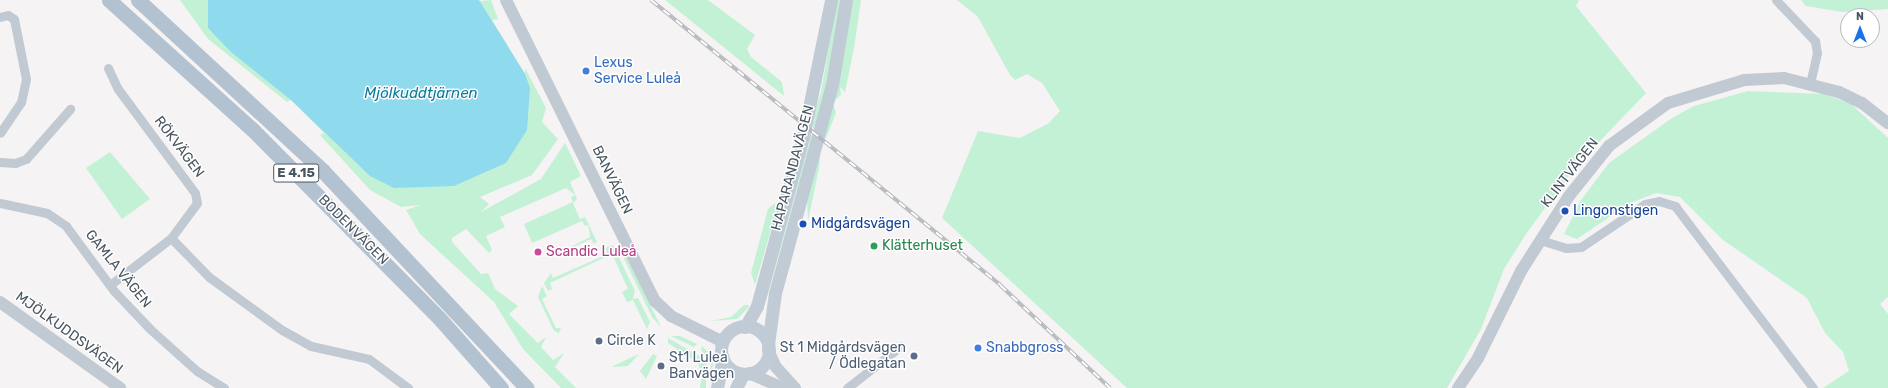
<!DOCTYPE html>
<html>
<head>
<meta charset="utf-8">
<style>
	body { margin:0 }
	#map { position:relative; width:1888px; height:388px; overflow:hidden; background:#f5f3f3; font-family:Rubik,sans-serif }
	div>[style] { position:absolute }
	.green>* { inset:0; background:#c3f1d5 }
	.water>* { inset:0; background:#90daee }
	.minor>* { height:9px; margin:-4.5px; padding:0 4.5px; transform-origin:4.5px; border-radius:4.5px; background:#c1cad2 }
	.tertiary>* { height:12px; margin:-6px; padding:0 6px; transform-origin:6px; border-radius:6px; background:#c1cad2 }
	.secondary>* { height:13px; margin:-6.5px; padding:0 6.5px; transform-origin:6.5px; border-radius:6.5px; background:#c1cbd6 }
	.secondary>.ring { margin:-6.5px; padding:0; box-sizing:content-box; background:none; border:13px solid #c1cbd6; border-radius:50% }
	.primary>* { height:15px; margin:-7.5px; padding:0 7.5px; transform-origin:7.5px; border-radius:7.5px; background:#b3c2d1 }
	.rail>* { height:4px; margin-top:-2px; transform-origin:0; background:repeating-linear-gradient(90deg,#fff 0 8px,#b5b8bd 0 16px); box-sizing:border-box; border-block:1px solid #b5b8bd }
	.dots>* { width:11px; height:11px; translate:-50% -50%; box-sizing:border-box; border:2px solid #fff; border-radius:50% }
	span { translate:-50% -50%; white-space:nowrap; text-align:center; line-height:1.15; -webkit-text-stroke:3px #fff; paint-order:stroke }
	.shield-label span { padding:1px 3px; background:#fff; border:1px solid; border-radius:3px; -webkit-text-stroke-width:0 }
	.shield-label { font-size:13px; color:#4a5661; font-weight:700 }
	.shop-label { font-size:14px; color:#366cbe }
	.left { translate:0 -50%; text-align:left }
	.street-label { font-size:14px; color:#4a5661 }
	.transit-label { font-size:14px; color:#164399 }
	.leisure-label { font-size:14px; color:#27864d }
	.hotel-label { font-size:14px; color:#b23c85 }
	.service-label { font-size:14px; color:#4e5e75 }
	.right { translate:-100% -50%; text-align:right }
	.water-label { font-size:15px; color:#0c7c9b; font-style:italic }
	.north { position:absolute; left:1840px; top:8px; width:40px; height:40px; box-sizing:border-box; background:#fff; border:1px solid #b7bbc0; border-radius:50%; rotate:0deg; font-size:11px; font-weight:700; line-height:16px; text-align:center; color:#4a5661 }
	.north::after { content:''; display:block; margin:auto; width:14px; height:18px; background:#1a73e8; clip-path:polygon(50% 0,100% 100%,50% 72%,0 100%) }
</style>
</head>
<body>
<div id="map">
	<div class="green">
		<div style="clip-path:polygon(180px 0,208px 0,208px 28px,491px 0,498px 19px,492px 20px,525px 74px,525px 68px,546px 108px,542px 122px,558px 139px,532px 175px,480px 197px,489px 204px,481px 212px,541px 179px,565px 143px,581px 176px,570px 182px,577px 199px,573px 203px,580px 219px,585px 217px,597px 242px,594px 244px,591px 239px,547px 259px,590px 237px,588px 225px,585px 226px,582px 221px,532px 243px,524px 224px,573px 202px,571px 197px,575px 195px,566px 188px,500px 217px,505px 227px,486px 236px,492px 250px,489px 253px,466px 229px,452px 238px,452px 242px,481px 274px,488px 273px,495px 289px,518px 306px,509px 314px,538px 343px,546px 337px,541px 347px,553px 360px,564px 353px,555px 367px,576px 388px,561px 388px,523px 349px,494px 302px,420px 234px,406px 210px,421px 205px,401px 207px,370px 190px,320px 135px,324px 133px,291px 100px,287px 102px,208px 39px)"></div>
		<div style="clip-path:polygon(665px 0,708px 0,755px 35px,747px 49px,751px 57px,782px 82px,784px 96px)"></div>
		<div style="clip-path:polygon(837px 0,841px 0,825px 93px,814px 128px,810px 125px,821px 92px)"></div>
		<div style="clip-path:polygon(853px 0,861px 0,854px 48px,845px 92px,840px 87px,841px 95px,834px 101px)"></div>
		<div style="clip-path:polygon(957px 0,1579px 0,1576px 6px,1646px 93px,1576px 166px,1526px 234px,1504px 269px,1481px 329px,1447px 388px,1127px 388px,942px 218px,978px 131px,1020px 138px,1049px 123px,1060px 111px,1042px 83px,1027px 74px,1015px 80px,1010px 75px,978px 17px)"></div>
		<div style="clip-path:polygon(1801px 0,1888px 0,1888px 9px,1842px 12px,1806px 6px)"></div>
		<div style="clip-path:polygon(1748px 91px,1824px 94px,1851px 104px,1888px 138px,1888px 297px,1880px 304px,1888px 314px,1888px 388px,1823px 388px,1849px 371px,1843px 352px,1825px 333px,1807px 298px,1723px 240px,1680px 197px,1656px 193px,1630px 203px,1577px 239px,1564px 234px,1581px 200px,1609px 163px,1672px 118px,1694px 106px)"></div>
		<div style="clip-path:polygon(833px 104px,836px 113px,826px 138px,823px 135px)"></div>
		<div style="clip-path:polygon(809px 133px,812px 136px,766px 301px,765px 300px)"></div>
		<div style="clip-path:polygon(821px 144px,819px 168px,808px 221px,807px 200px)"></div>
		<div style="clip-path:polygon(110px 152px,150px 199px,122px 219px,86px 168px)"></div>
		<div style="clip-path:polygon(775px 203px,775px 216px,755px 285px,751px 273px,768px 209px)"></div>
		<div style="clip-path:polygon(613px 245px,635px 291px,633px 299px,638px 298px,650px 322px,647px 329px,633px 300px,627px 302px,622px 292px,628px 289px,612px 254px,550px 283px,552px 289px,548px 291px,544px 283px,551px 273px,553px 278px,608px 254px,605px 248px)"></div>
		<div style="clip-path:polygon(618px 246px,624px 251px,661px 327px,652px 317px)"></div>
		<div style="clip-path:polygon(542px 286px,547px 296px,542px 299px,556px 328px,561px 328px,559px 333px,554px 331px,538px 297px)"></div>
		<div style="clip-path:polygon(744px 305px,749px 305px,748px 308px,737px 319px,711px 321px,731px 317px)"></div>
		<div style="clip-path:polygon(671px 336px,680px 336px,697px 344px,694px 347px)"></div>
		<div style="clip-path:polygon(668px 338px,706px 360px,706px 388px,700px 388px,702px 375px,698px 363px,668px 343px)"></div>
		<div style="clip-path:polygon(702px 346px,714px 358px,710px 385px,711px 363px,701px 350px)"></div>
		<div style="clip-path:polygon(639px 354px,628px 366px,612px 367px,613px 366px)"></div>
		<div style="clip-path:polygon(653px 354px,657px 356px,646px 379px,640px 371px)"></div>
	</div>
	<div class="water">
		<div style="clip-path:polygon(208px 0,479px 0,525px 74px,530px 88px,527px 130px,506px 163px,454px 186px,394px 188px,370px 176px,291px 100px,231px 52px,208px 28px)"></div>
	</div>
	<div class="minor">
		<div style="left:1776px;top:0;width:57px;rotate:46.4deg"></div>
		<div style="left:1815px;top:41px;width:12px;rotate:81deg"></div>
		<div style="left:1817px;top:53px;width:32px;rotate:103deg"></div>
		<div style="left:0;top:17px;width:8px;rotate:-14deg"></div>
		<div style="left:8px;top:15px;width:7px;rotate:34deg"></div>
		<div style="left:14px;top:19px;width:61px;rotate:78.7deg"></div>
		<div style="left:26px;top:79px;width:24px;rotate:102deg"></div>
		<div style="left:21px;top:102px;width:37px;rotate:124deg"></div>
		<div style="left:108px;top:68px;width:23px;rotate:65deg"></div>
		<div style="left:118px;top:89px;width:129px;rotate:53.5deg"></div>
		<div style="left:195px;top:193px;width:10px;rotate:79deg"></div>
		<div style="left:197px;top:203px;width:44px;rotate:126.6deg"></div>
		<div style="left:171px;top:238px;width:77px;rotate:142.4deg"></div>
		<div style="left:0;top:162px;width:15px;rotate:4deg"></div>
		<div style="left:15px;top:163px;width:12px;rotate:-20deg"></div>
		<div style="left:26px;top:159px;width:67px;rotate:-48.7deg"></div>
		<div style="left:0;top:203px;width:48px;rotate:12deg"></div>
		<div style="left:47px;top:213px;width:23px;rotate:34deg"></div>
		<div style="left:66px;top:226px;width:81px;rotate:53.6deg"></div>
		<div style="left:114px;top:291px;width:52px;rotate:46.5deg"></div>
		<div style="left:150px;top:329px;width:63px;rotate:41.8deg"></div>
		<div style="left:197px;top:371px;width:32px;rotate:32deg"></div>
		<div style="left:171px;top:238px;width:54px;rotate:45.7deg"></div>
		<div style="left:209px;top:277px;width:90px;rotate:36deg"></div>
		<div style="left:282px;top:330px;width:33px;rotate:29deg"></div>
		<div style="left:311px;top:346px;width:59px;rotate:12.6deg"></div>
		<div style="left:369px;top:359px;width:49px;rotate:36.6deg"></div>
		<div style="left:1540px;top:240px;width:27px;rotate:17deg"></div>
		<div style="left:1566px;top:248px;width:15px;rotate:-4deg"></div>
		<div style="left:1581px;top:247px;width:77px;rotate:-33.9deg"></div>
		<div style="left:1645px;top:204px;width:14px;rotate:-12deg"></div>
		<div style="left:1659px;top:201px;width:17px;rotate:17deg"></div>
		<div style="left:1675px;top:206px;width:228px;rotate:52.8deg"></div>
		<div style="left:847px;top:388px;width:68px;rotate:-37.9deg"></div>
	</div>
	<div class="tertiary">
		<div style="left:506px;top:0;width:336px;rotate:63.7deg"></div>
		<div style="left:655px;top:301px;width:22px;rotate:43deg"></div>
		<div style="left:671px;top:316px;width:58px;rotate:26.6deg"></div>
		<div style="left:0;top:302px;width:148px;rotate:35.6deg"></div>
		<div style="left:768px;top:350px;width:17px;rotate:66deg"></div>
		<div style="left:775px;top:366px;width:30px;rotate:48deg"></div>
		<div style="left:749px;top:373px;width:37px;rotate:24deg"></div>
		<div style="left:1458px;top:388px;width:36px;rotate:-56deg"></div>
		<div style="left:1478px;top:358px;width:97px;rotate:-63.7deg"></div>
		<div style="left:1521px;top:271px;width:89px;rotate:-57.4deg"></div>
		<div style="left:1569px;top:196px;width:64px;rotate:-51.3deg"></div>
		<div style="left:1609px;top:146px;width:73px;rotate:-36.1deg"></div>
		<div style="left:1668px;top:103px;width:79px;rotate:-16.8deg"></div>
		<div style="left:1744px;top:80px;width:40px;rotate:-2.9deg"></div>
		<div style="left:1784px;top:78px;width:57px;rotate:14.3deg"></div>
		<div style="left:1839px;top:92px;width:25px;rotate:26deg"></div>
		<div style="left:1862px;top:103px;width:33px;rotate:38deg"></div>
	</div>
	<div class="secondary">
		<div class="ring" style="left:721px;top:326px;width:35px;height:35px"></div>
		<div style="left:745px;top:327px;width:24px;rotate:-60deg"></div>
		<div style="left:757px;top:306px;width:175px;rotate:-74.8deg"></div>
		<div style="left:803px;top:137px;width:140px;rotate:-78.4deg"></div>
		<div style="left:768px;top:344px;width:51px;rotate:-82.2deg"></div>
		<div style="left:775px;top:293px;width:216px;rotate:-74.7deg"></div>
		<div style="left:832px;top:85px;width:86px;rotate:-80.6deg"></div>
		<div style="left:717px;top:388px;width:31px;rotate:-79deg"></div>
		<div style="left:736px;top:388px;width:16px;rotate:-63deg"></div>
	</div>
	<div class="primary">
		<div style="left:109px;top:0;width:193px;rotate:42.1deg"></div>
		<div style="left:252px;top:129px;width:267px;rotate:45.3deg"></div>
		<div style="left:440px;top:319px;width:92px;rotate:48.5deg"></div>
		<div style="left:138px;top:0;width:251px;rotate:42.7deg"></div>
		<div style="left:322px;top:170px;width:299px;rotate:46.8deg"></div>
	</div>
	<div class="rail">
		<div style="left:651px;top:0;width:451px;rotate:39.2deg"></div>
		<div style="left:1000px;top:285px;width:151px;rotate:43.1deg"></div>
	</div>
	<div class="dots">
		<div style="left:586px;top:71px;background:#3f7fe0"></div>
		<div style="left:1565px;top:211px;background:#1a4fb4"></div>
		<div style="left:803px;top:224px;background:#1a4fb4"></div>
		<div style="left:874px;top:246px;background:#2e9e5b"></div>
		<div style="left:538px;top:252px;background:#d1479c"></div>
		<div style="left:599px;top:341px;background:#5c6f8a"></div>
		<div style="left:978px;top:348px;background:#3f7fe0"></div>
		<div style="left:914px;top:356px;background:#5c6f8a"></div>
		<div style="left:661px;top:366px;background:#5c6f8a"></div>
	</div>
	<div class="shield-label">
		<span style="left:296px;top:173px">E 4.15</span>
	</div>
	<div class="shop-label">
		<span class="left" style="left:594px;top:71px">Lexus<br>Service Luleå</span>
		<span class="left" style="left:986px;top:348px">Snabbgross</span>
	</div>
	<div class="street-label">
		<span style="left:179px;top:147px;rotate:53deg">RÖKVÄGEN</span>
		<span style="left:793px;top:168px;rotate:-75deg">HAPARANDAVÄGEN</span>
		<span style="left:1570px;top:173px;rotate:-52deg">KLINTVÄGEN</span>
		<span style="left:612px;top:180px;rotate:64deg">BANVÄGEN</span>
		<span style="left:353px;top:230px;rotate:45deg">BODENVÄGEN</span>
		<span style="left:118px;top:269px;rotate:51deg">GAMLA VÄGEN</span>
		<span style="left:69px;top:333px;rotate:36deg">MJÖLKUDDSVÄGEN</span>
	</div>
	<div class="transit-label">
		<span class="left" style="left:1573px;top:211px">Lingonstigen</span>
		<span class="left" style="left:811px;top:224px">Midgårdsvägen</span>
	</div>
	<div class="leisure-label">
		<span class="left" style="left:882px;top:246px">Klätterhuset</span>
	</div>
	<div class="hotel-label">
		<span class="left" style="left:546px;top:252px">Scandic Luleå</span>
	</div>
	<div class="service-label">
		<span class="left" style="left:607px;top:341px">Circle K</span>
		<span class="right" style="left:906px;top:356px">St 1 Midgårdsvägen<br>/ Ödlegatan</span>
		<span class="left" style="left:669px;top:366px">St1 Luleå<br>Banvägen</span>
	</div>
	<div class="water-label">
		<span style="left:421px;top:94px">Mjölkuddtjärnen</span>
	</div>
	<div class="north">N</div>
</div>
</body>
</html>
